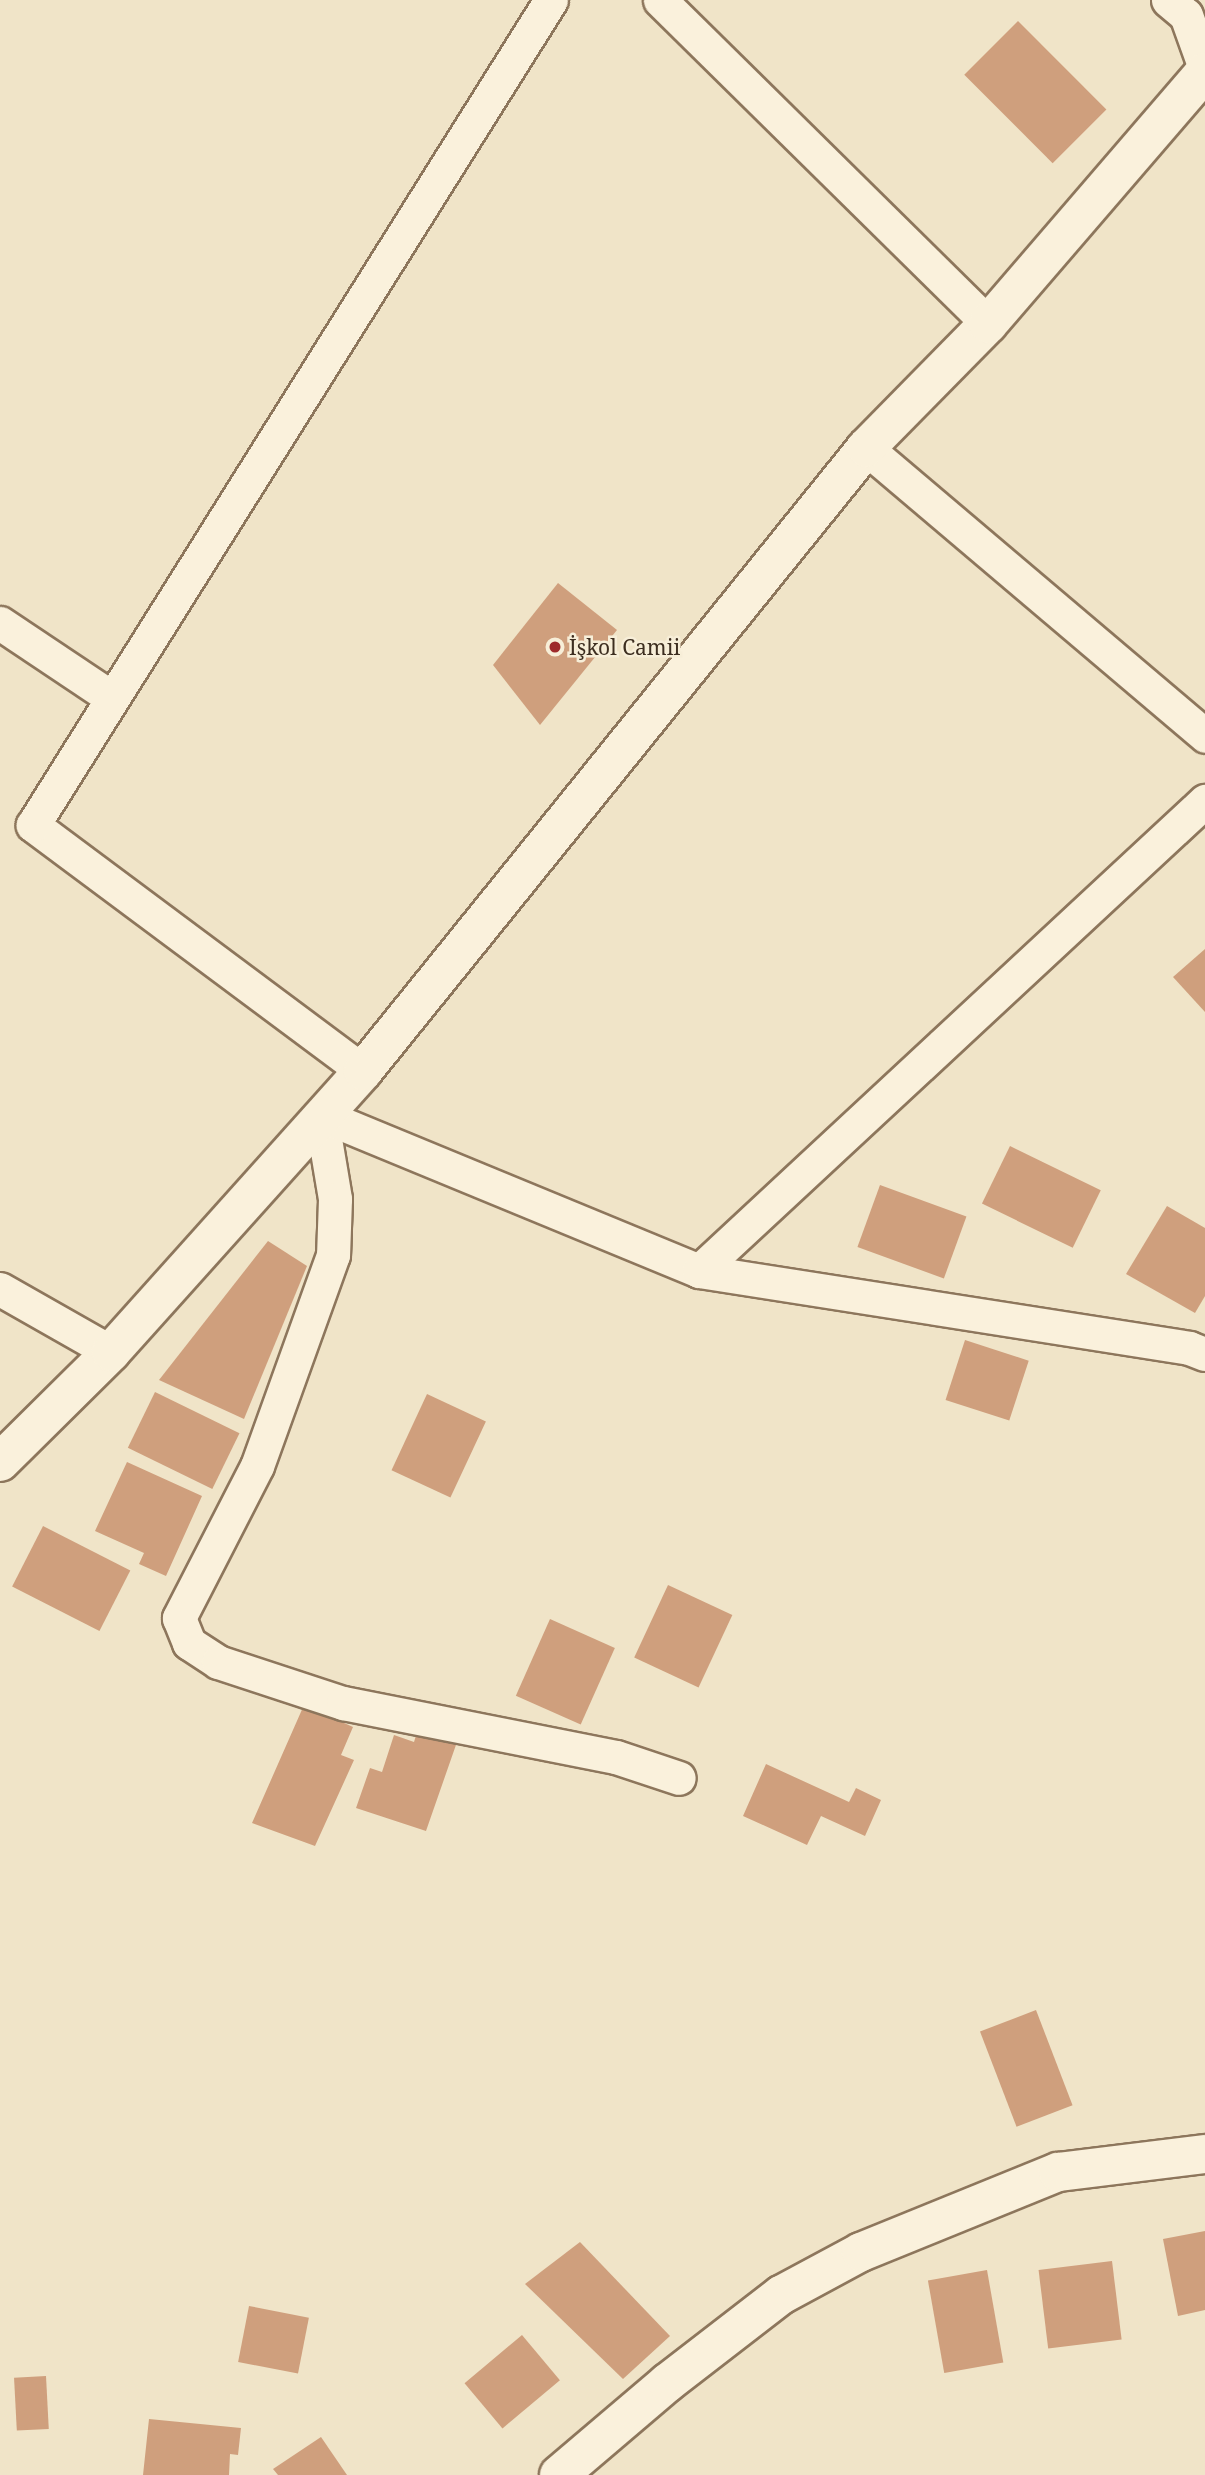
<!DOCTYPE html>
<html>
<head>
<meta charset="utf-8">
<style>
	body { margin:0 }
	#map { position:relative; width:1205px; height:2475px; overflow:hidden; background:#f0e4c8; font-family:"Noto Serif",serif }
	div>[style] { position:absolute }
	.building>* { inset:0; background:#cf9f7d; transform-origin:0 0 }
	.roads { filter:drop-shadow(2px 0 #8d765c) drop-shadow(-2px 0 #8d765c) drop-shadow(0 2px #8d765c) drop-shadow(0 -2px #8d765c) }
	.street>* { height:33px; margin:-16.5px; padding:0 16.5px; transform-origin:16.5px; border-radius:16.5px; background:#faf1dc }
	.secondary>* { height:38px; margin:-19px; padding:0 19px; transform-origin:19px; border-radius:19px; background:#faf1dc }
	.dots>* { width:19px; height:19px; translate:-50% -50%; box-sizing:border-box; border:4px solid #f7eed8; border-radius:50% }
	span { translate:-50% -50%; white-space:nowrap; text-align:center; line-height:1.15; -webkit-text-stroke:5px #f7eed8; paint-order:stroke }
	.poi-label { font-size:21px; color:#3d2e20 }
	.left { translate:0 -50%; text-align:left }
</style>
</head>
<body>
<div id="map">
	<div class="building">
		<div style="left:1018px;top:21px;width:125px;height:76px;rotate:45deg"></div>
		<div style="clip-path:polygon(558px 583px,617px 630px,540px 725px,493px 665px)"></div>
		<div style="clip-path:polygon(1205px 949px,1205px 1012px,1173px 977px)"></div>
		<div style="left:1010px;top:1146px;width:101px;height:64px;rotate:26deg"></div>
		<div style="left:880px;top:1185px;width:92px;height:66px;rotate:20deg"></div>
		<div style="clip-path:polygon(1167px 1206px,1205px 1228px,1205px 1296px,1195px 1313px,1126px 1274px)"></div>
		<div style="clip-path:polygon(268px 1241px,307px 1266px,244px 1419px,159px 1380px)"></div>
		<div style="left:965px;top:1340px;width:67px;height:63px;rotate:18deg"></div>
		<div style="left:155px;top:1392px;width:94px;height:62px;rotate:26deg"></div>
		<div style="left:427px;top:1394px;width:65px;height:84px;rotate:25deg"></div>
		<div style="clip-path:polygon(127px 1462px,202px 1496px,166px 1576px,139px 1564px,144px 1553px,95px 1531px)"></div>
		<div style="left:43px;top:1526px;width:98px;height:68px;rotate:27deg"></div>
		<div style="left:668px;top:1585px;width:71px;height:80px;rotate:25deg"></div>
		<div style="left:550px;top:1619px;width:71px;height:84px;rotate:24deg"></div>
		<div style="clip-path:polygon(304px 1705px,353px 1727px,341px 1755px,354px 1760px,315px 1846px,252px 1823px)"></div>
		<div style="clip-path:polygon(418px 1729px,457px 1742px,426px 1831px,356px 1808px,370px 1768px,382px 1772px,394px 1735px,414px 1742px)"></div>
		<div style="clip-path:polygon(766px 1764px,849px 1802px,856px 1788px,881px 1800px,865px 1836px,821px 1816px,807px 1845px,743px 1816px)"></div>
		<div style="left:1036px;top:2010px;width:102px;height:60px;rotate:69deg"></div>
		<div style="clip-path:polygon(1205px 2231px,1205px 2310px,1178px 2316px,1163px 2239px)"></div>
		<div style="clip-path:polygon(580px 2242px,670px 2336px,623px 2379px,525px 2284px)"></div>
		<div style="left:1112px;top:2261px;width:79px;height:74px;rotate:83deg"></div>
		<div style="left:987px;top:2270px;width:94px;height:60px;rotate:80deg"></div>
		<div style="left:249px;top:2306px;width:61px;height:57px;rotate:11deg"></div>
		<div style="left:522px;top:2335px;width:59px;height:75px;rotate:50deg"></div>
		<div style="left:46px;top:2376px;width:53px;height:32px;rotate:87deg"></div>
		<div style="clip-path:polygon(149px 2419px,241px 2428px,238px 2455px,230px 2454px,229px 2475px,143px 2475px)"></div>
		<div style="clip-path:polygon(321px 2437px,347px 2475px,278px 2475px,273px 2469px)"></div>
	</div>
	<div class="roads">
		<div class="street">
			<div style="left:660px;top:0;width:461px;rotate:44.6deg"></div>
			<div style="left:1168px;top:0;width:23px;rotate:40deg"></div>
			<div style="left:1186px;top:15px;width:56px;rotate:70.3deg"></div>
			<div style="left:866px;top:448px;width:445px;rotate:40.3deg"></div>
			<div style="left:0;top:623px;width:135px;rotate:33.8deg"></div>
			<div style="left:363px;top:1071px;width:412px;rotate:-143.3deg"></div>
			<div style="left:33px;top:825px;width:974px;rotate:-57.88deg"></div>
			<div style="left:321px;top:1115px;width:85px;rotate:80.5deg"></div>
			<div style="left:335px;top:1199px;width:56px;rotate:92deg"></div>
			<div style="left:333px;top:1255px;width:224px;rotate:109.8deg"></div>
			<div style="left:257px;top:1466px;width:171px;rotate:117.2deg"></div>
			<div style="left:179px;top:1618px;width:27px;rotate:68deg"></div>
			<div style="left:189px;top:1643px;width:35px;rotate:33deg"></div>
			<div style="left:218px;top:1662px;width:132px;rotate:18.2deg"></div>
			<div style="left:343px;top:1703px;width:278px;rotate:11.2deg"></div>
			<div style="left:616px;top:1757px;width:66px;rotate:18.4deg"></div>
			<div style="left:321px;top:1115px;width:409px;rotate:22.4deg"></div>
			<div style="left:699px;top:1271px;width:496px;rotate:8.9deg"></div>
			<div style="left:1189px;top:1348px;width:17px;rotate:21deg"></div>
			<div style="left:699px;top:1271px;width:691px;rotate:-42.89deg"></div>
			<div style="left:0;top:1289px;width:128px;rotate:29.6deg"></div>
		</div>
		<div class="secondary">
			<div style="left:0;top:1462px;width:156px;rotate:-44.7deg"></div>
			<div style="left:111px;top:1352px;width:377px;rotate:-48.1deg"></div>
			<div style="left:363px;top:1071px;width:801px;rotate:-51.08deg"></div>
			<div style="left:866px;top:448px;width:174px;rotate:-45.5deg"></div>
			<div style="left:988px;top:324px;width:333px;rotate:-49.3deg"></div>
			<div style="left:559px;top:2475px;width:142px;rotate:-40.4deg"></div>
			<div style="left:667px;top:2383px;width:144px;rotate:-37.7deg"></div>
			<div style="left:781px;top:2295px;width:91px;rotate:-28.3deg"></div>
			<div style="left:861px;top:2252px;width:213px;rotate:-22.1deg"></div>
			<div style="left:1058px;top:2172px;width:148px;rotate:-7deg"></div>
		</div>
	</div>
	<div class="dots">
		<div style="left:555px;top:647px;background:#9e2a2b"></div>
	</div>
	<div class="poi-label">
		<span class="left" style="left:569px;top:647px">İşkol Camii</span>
	</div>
</div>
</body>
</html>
